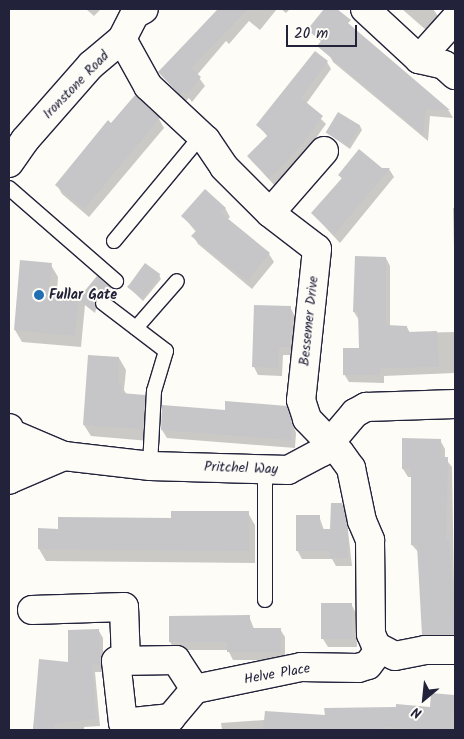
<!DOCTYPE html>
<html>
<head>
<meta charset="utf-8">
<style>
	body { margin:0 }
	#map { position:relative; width:464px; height:739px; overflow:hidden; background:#fdfcf7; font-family:Kalam,sans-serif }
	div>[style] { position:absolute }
	.shadow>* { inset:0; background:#0003 }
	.building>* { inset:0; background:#c6c6c8; transform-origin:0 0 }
	.roads { filter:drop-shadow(1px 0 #22223b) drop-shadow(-1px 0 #22223b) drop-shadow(0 1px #22223b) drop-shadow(0 -1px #22223b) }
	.service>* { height:14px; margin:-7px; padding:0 7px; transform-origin:7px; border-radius:7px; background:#fdfcf7 }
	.minor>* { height:28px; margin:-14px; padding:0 14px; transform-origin:14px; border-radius:14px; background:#fdfcf7 }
	.tertiary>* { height:28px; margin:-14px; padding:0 14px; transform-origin:14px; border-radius:14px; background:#fdfcf7 }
	.dots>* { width:14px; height:14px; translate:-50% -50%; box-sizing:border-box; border:2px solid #fdfcf7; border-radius:50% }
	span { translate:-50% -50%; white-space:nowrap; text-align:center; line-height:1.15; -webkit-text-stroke:4px #fdfcf7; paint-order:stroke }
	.street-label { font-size:14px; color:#22223b }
	.poi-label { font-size:14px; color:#22223b; font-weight:700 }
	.left { translate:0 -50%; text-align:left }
	.frame { position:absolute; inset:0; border:10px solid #22223b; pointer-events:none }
	.north { position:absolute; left:399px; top:674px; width:50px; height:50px; -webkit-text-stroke:4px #fdfcf7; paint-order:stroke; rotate:208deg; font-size:14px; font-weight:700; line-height:20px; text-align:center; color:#22223b }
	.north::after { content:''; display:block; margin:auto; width:18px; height:22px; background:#22223b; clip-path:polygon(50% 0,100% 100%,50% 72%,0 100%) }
	.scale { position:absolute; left:286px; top:25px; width:71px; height:22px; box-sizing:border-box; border:2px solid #22223b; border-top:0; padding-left:6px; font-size:15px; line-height:18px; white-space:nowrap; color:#22223b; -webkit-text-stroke:4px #fdfcf7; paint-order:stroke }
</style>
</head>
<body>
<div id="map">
	<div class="shadow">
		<div style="clip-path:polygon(86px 9px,101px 9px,94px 16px)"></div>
		<div style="clip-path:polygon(218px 9px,277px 9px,260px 30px,249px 21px,229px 44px,226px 41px,197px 75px,205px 86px,192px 102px,189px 98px,185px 102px,160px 72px)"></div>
		<div style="clip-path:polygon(281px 9px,290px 9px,286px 13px)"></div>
		<div style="clip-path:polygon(402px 9px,433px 9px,438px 16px,426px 30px)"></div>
		<div style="clip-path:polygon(352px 28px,449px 111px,453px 118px,430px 116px,428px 141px,333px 62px,329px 54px)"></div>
		<div style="clip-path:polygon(327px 62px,331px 69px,306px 104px,326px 124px,300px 160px,274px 185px,248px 156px,268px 137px,258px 125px)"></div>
		<div style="clip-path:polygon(159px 119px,164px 128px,89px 217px,62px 194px,57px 185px)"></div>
		<div style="clip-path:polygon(360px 126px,362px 130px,350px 149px,327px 133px)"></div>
		<div style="clip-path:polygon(381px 169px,389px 169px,394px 177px,340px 243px,312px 213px,343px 180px,339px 175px)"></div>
		<div style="clip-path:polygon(225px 208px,230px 217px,227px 220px,269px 254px,274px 262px,252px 289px,198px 244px,193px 236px,196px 232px,183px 216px)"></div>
		<div style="clip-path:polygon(453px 208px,455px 208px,455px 289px)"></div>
		<div style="clip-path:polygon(386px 258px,390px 266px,390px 327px,407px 327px,410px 333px,455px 332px,455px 373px,384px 376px,384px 383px,349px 382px,344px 374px,360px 349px,359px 320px,354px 312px)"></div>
		<div style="clip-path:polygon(51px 265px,58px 277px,57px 291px,78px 293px,81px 298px,110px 289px,113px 293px,108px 299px,98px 301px,95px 313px,85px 305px,81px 347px,22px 342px,15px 330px)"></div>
		<div style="clip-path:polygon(159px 275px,161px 279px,143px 301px,127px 286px)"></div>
		<div style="clip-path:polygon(290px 307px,295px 316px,294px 355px,283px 355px,282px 376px,258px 375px,254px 367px)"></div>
		<div style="clip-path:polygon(119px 358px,126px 370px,124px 390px,127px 395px,144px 396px,151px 408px,149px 441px,91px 436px,84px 425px)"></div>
		<div style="clip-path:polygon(286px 407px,296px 433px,295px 448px,167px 438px,162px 430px,226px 411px)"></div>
		<div style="clip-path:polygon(440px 440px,445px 449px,445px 458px,452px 467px,455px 643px,428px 643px,423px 634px,419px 553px,412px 545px,412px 477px,408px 477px,403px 469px)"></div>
		<div style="clip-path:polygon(342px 504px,346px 513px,352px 566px,336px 566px,332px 559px,302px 559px,297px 550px,319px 516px,324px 530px,332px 530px)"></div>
		<div style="clip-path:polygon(248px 513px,255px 525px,255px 563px,46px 561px,39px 549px,59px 530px)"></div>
		<div style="clip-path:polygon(351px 604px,356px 613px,357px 647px,328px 647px,323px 639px)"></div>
		<div style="clip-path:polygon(249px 616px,254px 629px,280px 629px,285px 637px,285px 660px,233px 660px,228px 650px,175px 650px,170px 642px,170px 617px)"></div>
		<div style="clip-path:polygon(99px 631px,103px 638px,103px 672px,95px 672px,100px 726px,84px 727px,84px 730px,33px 730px,41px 661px,69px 663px)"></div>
		<div style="clip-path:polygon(432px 695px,455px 697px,455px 730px,222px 730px,221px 723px,431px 708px)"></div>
	</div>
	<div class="building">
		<div style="clip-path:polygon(218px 9px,248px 9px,191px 68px,201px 77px,187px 94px,183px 91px,180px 95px,158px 72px)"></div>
		<div style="clip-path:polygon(324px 9px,337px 9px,351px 20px,348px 23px,450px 110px,426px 109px,423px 135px,317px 46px,321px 41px,307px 30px)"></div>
		<div style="clip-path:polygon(315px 51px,328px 61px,301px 98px,323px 116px,296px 152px,269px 179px,247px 156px,268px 135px,256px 125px)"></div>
		<div style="clip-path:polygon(135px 95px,160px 118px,84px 209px,55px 185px,108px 120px,111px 123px)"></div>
		<div style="left:338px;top:112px;width:26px;height:24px;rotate:31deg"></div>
		<div style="clip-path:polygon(359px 149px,382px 168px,390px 168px,334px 235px,311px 213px,342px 178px,338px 175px)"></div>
		<div style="clip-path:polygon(205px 189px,226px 208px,221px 213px,270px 253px,247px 281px,191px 236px,197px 230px,181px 216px)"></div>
		<div style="clip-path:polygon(355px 256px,386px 257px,386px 325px,407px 326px,407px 332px,437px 331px,439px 367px,380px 368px,380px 375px,343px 375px,343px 348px,359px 348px,358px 312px,353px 312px)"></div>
		<div style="clip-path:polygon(20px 260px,52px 263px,49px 289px,79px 292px,75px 336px,14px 330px)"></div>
		<div style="left:145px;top:263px;width:19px;height:30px;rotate:36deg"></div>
		<div style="clip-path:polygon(97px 276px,111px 288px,106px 295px,96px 297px,93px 311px,78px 299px)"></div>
		<div style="clip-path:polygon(254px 305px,291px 306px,290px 347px,279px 347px,278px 368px,252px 367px)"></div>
		<div style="clip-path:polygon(88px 355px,119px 357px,118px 383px,122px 383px,121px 393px,145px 395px,143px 429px,83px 425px)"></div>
		<div style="clip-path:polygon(225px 401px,287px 406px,292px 423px,291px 440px,161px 430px,162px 405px,225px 410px)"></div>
		<div style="clip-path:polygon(402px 438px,441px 439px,441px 457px,448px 457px,446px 540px,449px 540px,455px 634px,422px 635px,417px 545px,411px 545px,411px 469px,402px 469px)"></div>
		<div style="clip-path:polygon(331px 503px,342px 503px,348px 528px,348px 558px,330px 558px,330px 551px,296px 551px,296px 515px,320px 515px,320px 529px,330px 529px)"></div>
		<div style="clip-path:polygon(171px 511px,249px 511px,249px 551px,38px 549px,38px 528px,58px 529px,58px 517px,171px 518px)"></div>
		<div style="left:321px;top:603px;width:31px;height:36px"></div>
		<div style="clip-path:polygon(250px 615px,250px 628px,281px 628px,281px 652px,227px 652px,227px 642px,169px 642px,169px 616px)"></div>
		<div style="clip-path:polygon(99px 629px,100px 665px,92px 665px,96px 719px,55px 723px,54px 730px,33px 730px,39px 659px,68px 662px,68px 630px)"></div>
		<div style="clip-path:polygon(431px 693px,454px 695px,451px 730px,381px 727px,381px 730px,263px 730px,265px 711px,325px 715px,324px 708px,396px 707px,396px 704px,430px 707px)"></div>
	</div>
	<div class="roads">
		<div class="service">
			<div style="left:9px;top:188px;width:142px;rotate:41deg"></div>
			<div style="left:114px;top:241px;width:136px;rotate:-50.4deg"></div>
			<div style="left:103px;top:303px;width:79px;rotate:37.3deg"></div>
			<div style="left:166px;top:351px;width:42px;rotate:106.7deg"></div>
			<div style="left:154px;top:391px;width:75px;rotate:93.1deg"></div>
			<div style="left:136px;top:328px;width:62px;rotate:-48.9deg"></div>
			<div style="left:265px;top:469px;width:131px;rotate:90deg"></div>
		</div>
		<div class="minor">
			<div style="left:365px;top:9px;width:74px;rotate:42.8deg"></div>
			<div style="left:419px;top:59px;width:26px;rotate:13deg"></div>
			<div style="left:444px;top:65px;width:15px;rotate:42deg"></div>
			<div style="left:122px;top:39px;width:54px;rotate:61deg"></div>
			<div style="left:148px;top:86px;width:79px;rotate:43deg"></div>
			<div style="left:206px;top:140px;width:32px;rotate:56deg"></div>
			<div style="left:224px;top:167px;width:65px;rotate:45deg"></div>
			<div style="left:419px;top:59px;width:54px;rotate:-48deg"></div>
			<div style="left:324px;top:151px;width:82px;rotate:131.1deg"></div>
			<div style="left:270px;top:213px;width:59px;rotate:37.5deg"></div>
			<div style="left:317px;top:249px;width:152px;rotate:96deg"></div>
			<div style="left:301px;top:400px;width:20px;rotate:72deg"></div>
			<div style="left:307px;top:419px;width:47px;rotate:45.9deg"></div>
			<div style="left:340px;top:453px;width:19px;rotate:54deg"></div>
			<div style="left:351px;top:468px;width:54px;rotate:78.3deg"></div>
			<div style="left:362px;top:521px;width:21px;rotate:67deg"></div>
			<div style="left:370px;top:540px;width:94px;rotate:89.4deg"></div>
			<div style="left:371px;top:634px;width:13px;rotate:67deg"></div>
			<div style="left:376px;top:646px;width:21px;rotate:28deg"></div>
			<div style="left:395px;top:656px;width:31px;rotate:-11deg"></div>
			<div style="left:425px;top:650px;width:30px"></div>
			<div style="left:9px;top:163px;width:28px;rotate:-55deg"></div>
			<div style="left:25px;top:140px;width:100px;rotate:-48.7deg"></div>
			<div style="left:91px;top:65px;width:40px;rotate:-40deg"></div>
			<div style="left:122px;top:39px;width:28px;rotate:-63deg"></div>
			<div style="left:135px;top:14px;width:10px;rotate:-29deg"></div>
			<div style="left:12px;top:434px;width:56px;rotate:22.9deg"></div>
			<div style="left:64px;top:456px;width:87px;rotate:6.6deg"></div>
			<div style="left:150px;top:466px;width:138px;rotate:1.7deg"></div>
			<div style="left:288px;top:470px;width:38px;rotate:-28deg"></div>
			<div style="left:322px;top:452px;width:51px;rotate:-49.8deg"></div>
			<div style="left:355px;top:413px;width:13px;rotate:-29deg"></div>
			<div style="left:366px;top:407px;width:89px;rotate:-1.9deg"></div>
			<div style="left:10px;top:479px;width:59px;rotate:-23.1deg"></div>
			<div style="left:32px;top:610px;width:92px;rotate:-1.9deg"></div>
			<div style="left:124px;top:607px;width:54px;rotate:87.9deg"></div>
			<div style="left:176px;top:660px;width:35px;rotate:57deg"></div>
			<div style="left:195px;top:689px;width:38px;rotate:130deg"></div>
			<div style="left:171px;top:718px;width:48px;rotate:174.1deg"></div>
			<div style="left:123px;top:723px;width:62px;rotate:-96.4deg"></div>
			<div style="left:116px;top:661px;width:60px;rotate:-1deg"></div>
			<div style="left:195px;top:689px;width:108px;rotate:-11.7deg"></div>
			<div style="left:301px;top:667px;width:57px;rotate:1deg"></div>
			<div style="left:358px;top:668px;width:10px;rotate:-17deg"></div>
			<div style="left:368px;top:665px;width:20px;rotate:-53deg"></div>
		</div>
		<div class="tertiary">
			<div style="left:9px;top:428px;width:22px;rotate:72deg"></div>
			<div style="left:16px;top:449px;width:16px;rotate:94deg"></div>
			<div style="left:15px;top:465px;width:16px;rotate:112deg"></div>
		</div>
	</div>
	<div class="dots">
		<div style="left:39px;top:295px;background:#1f6fb2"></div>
	</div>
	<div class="street-label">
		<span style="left:76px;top:85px;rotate:-46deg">Ironstone Road</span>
		<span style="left:309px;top:321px;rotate:-84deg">Bessemer Drive</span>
		<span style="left:241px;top:468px;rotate:2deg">Pritchel Way</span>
		<span style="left:277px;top:674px;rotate:-10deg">Helve Place</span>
	</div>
	<div class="poi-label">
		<span class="left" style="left:49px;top:295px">Fullar Gate</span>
	</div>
	<div class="frame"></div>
	<div class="north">N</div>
	<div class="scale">20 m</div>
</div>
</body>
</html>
